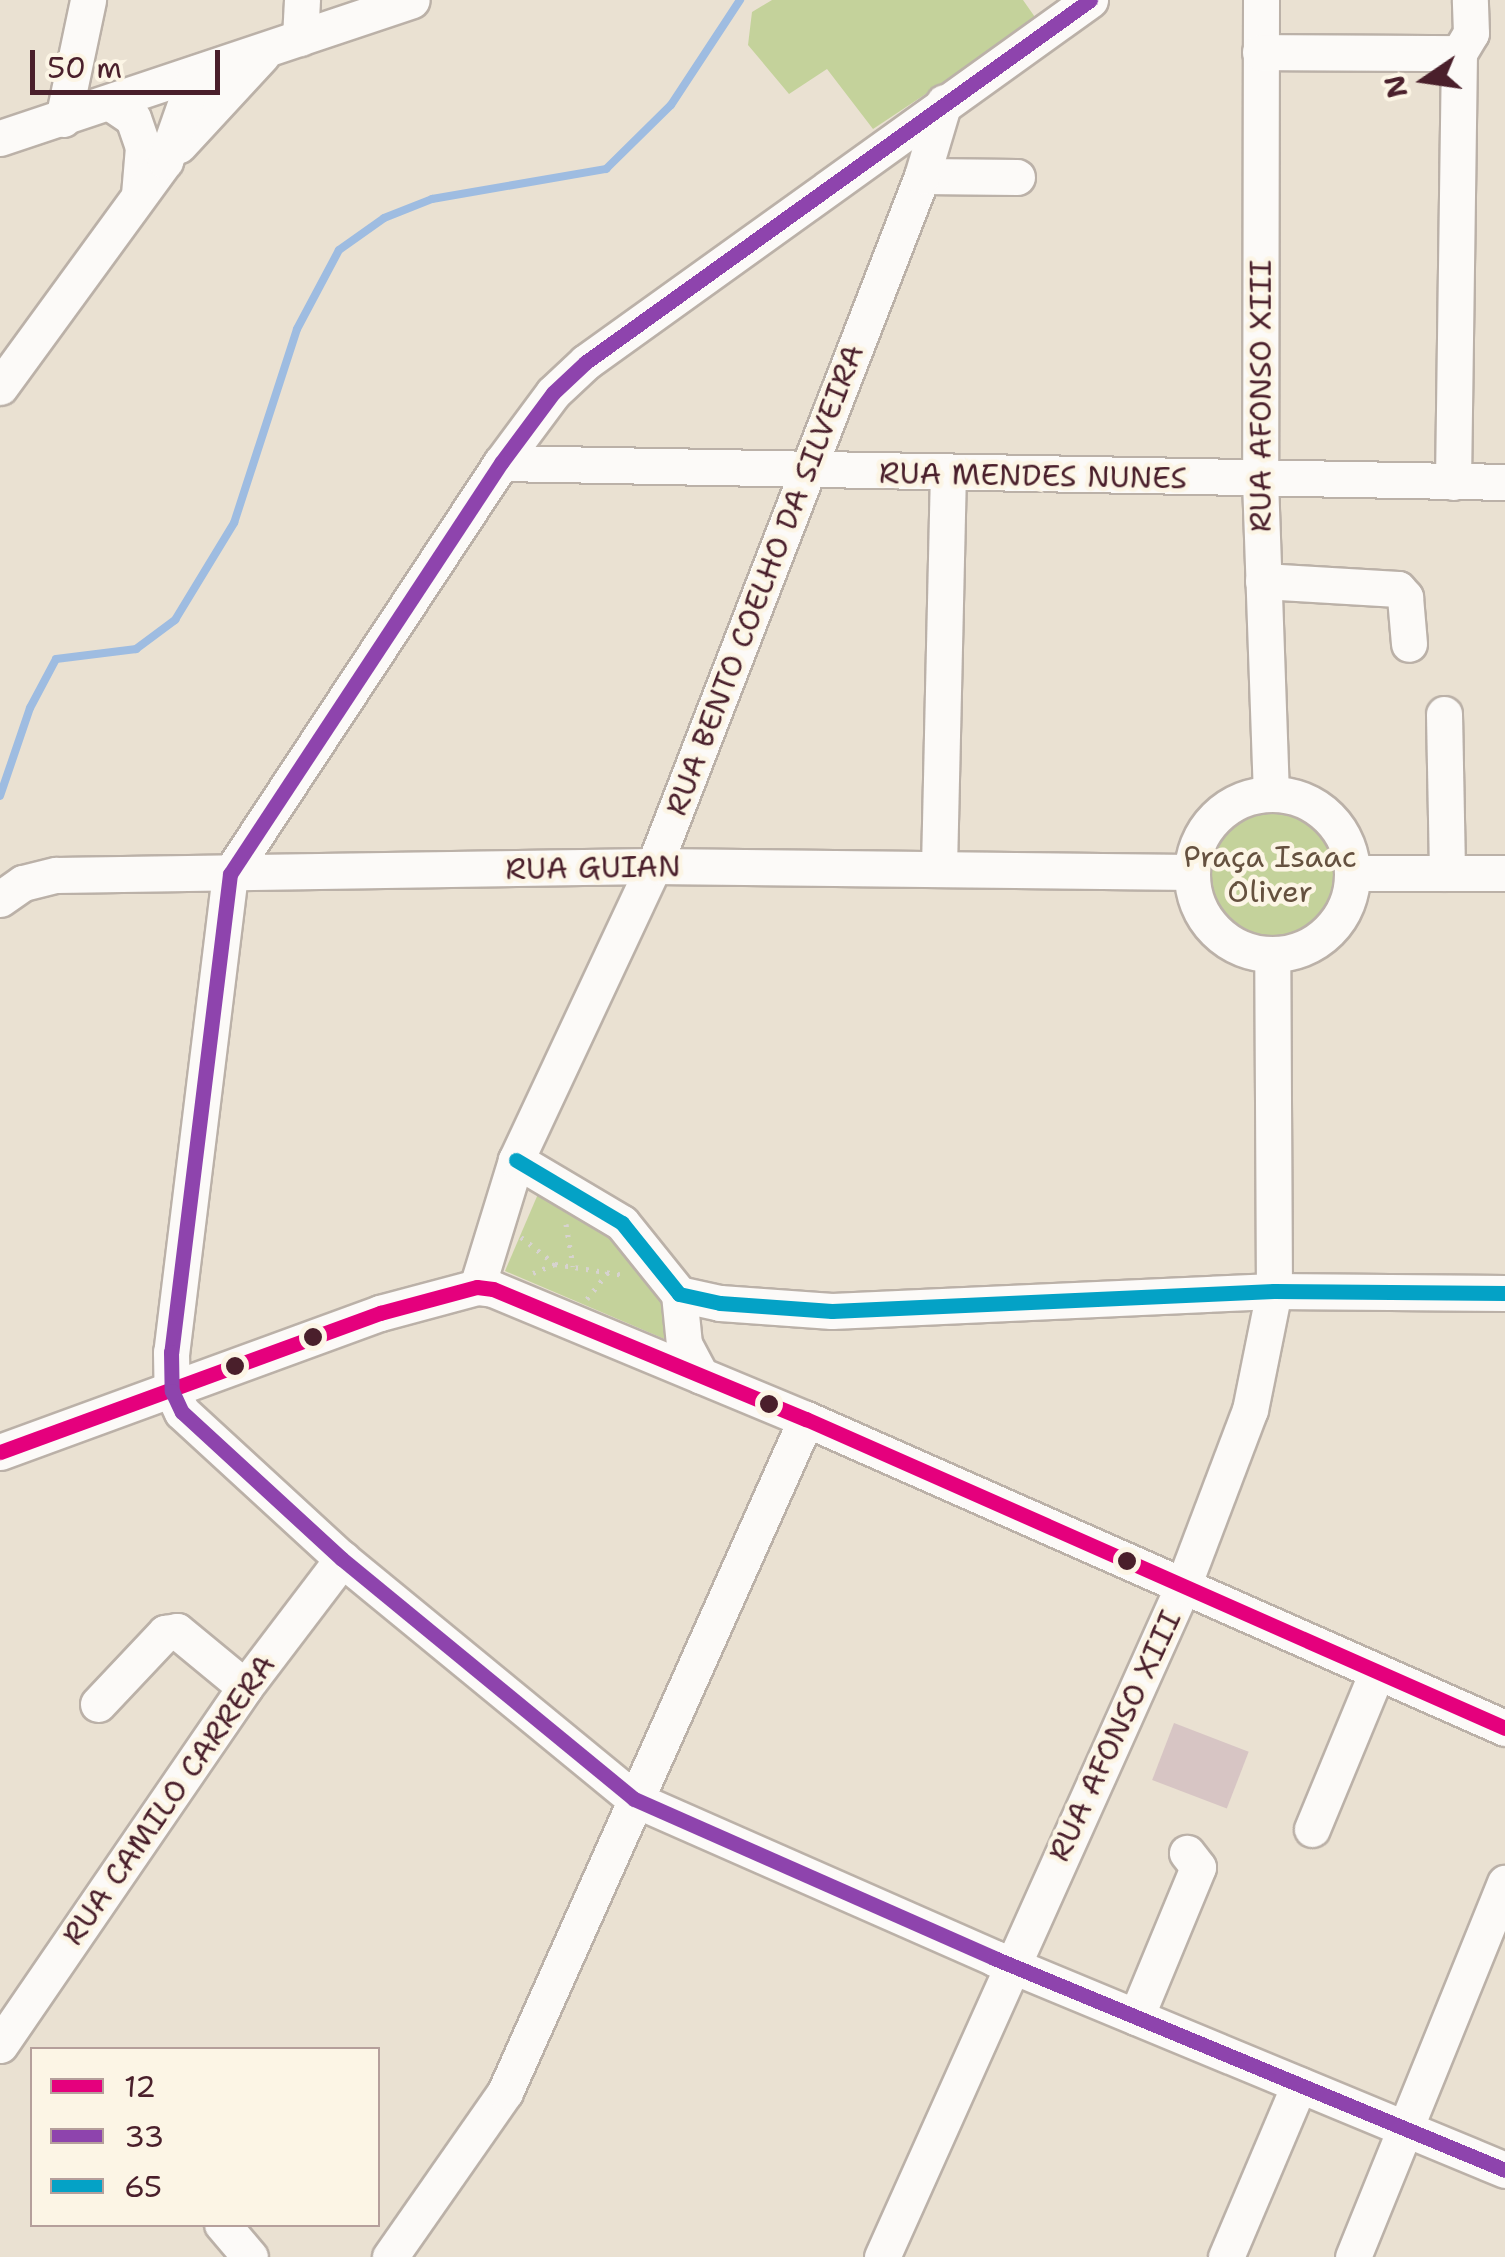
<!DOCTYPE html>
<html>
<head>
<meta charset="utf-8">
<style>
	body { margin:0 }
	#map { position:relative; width:1505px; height:2257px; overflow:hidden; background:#eae1d2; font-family:"Shantell Sans",sans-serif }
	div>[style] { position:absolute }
	.green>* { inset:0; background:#c4d29b }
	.round { border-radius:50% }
	.stream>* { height:8px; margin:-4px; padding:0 4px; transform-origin:4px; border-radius:4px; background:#9ebce1 }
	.building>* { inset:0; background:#d7c5c4; transform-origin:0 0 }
	.path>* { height:5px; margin-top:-2.5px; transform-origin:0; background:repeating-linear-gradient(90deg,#d7d3cf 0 2.5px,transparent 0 10.5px) }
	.roads { filter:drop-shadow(2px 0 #bbb1a8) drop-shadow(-2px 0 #bbb1a8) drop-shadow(0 2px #bbb1a8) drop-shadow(0 -2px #bbb1a8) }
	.minor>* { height:35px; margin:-17.5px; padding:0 17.5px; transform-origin:17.5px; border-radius:17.5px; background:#fcfaf8 }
	.minor>.ring { margin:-17.5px; padding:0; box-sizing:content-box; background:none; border:35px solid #fcfaf8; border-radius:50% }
	.bus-1>* { height:15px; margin:-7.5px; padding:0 7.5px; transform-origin:7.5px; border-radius:7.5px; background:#e5007d }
	.bus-2>* { height:15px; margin:-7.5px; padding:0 7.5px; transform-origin:7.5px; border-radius:7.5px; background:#8e44ad }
	.bus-3>* { height:15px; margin:-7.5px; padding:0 7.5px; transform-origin:7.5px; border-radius:7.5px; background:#04a2c6 }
	.dots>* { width:28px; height:28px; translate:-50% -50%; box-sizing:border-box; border:5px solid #fcf5e5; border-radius:50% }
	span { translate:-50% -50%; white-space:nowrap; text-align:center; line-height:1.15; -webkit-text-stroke:9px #fcf5e5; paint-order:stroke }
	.street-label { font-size:30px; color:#4a1f2b }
	.park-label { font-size:30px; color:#65513f }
	.legend { position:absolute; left:30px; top:2047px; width:350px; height:180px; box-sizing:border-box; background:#fcf5e5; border:2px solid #b59f9b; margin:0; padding:12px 18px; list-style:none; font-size:30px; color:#4a1f2b }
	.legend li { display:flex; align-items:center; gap:20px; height:50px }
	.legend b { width:50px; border:2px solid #b59f9b }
	.north { position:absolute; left:1375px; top:30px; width:100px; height:100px; -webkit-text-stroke:8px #fcf5e5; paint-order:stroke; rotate:257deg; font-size:28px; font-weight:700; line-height:40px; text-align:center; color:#4a1f2b }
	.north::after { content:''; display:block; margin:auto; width:35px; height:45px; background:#4a1f2b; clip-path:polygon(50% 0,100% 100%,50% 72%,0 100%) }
	.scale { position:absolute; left:30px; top:50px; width:190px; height:45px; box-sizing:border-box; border:5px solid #4a1f2b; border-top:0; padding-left:12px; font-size:30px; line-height:35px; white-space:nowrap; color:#4a1f2b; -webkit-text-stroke:8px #fcf5e5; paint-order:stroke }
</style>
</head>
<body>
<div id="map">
	<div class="green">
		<div style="clip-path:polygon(772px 0,1023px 0,1037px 20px,873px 129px,827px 69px,789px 94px,748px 45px,752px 12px)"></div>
		<div class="round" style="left:1197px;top:802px;width:144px;height:144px"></div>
		<div style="clip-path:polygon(541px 1187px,614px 1239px,675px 1312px,667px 1340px,505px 1271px)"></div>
	</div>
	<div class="stream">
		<div style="left:0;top:796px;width:93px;rotate:-71.2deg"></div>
		<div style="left:30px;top:708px;width:55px;rotate:-62deg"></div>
		<div style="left:56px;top:659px;width:81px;rotate:-7.1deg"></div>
		<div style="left:136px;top:649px;width:49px;rotate:-36.6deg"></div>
		<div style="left:175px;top:620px;width:114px;rotate:-58.7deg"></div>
		<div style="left:234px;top:523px;width:204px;rotate:-72deg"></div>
		<div style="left:297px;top:329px;width:89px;rotate:-62deg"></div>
		<div style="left:339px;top:250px;width:55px;rotate:-35.4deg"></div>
		<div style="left:384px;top:218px;width:52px;rotate:-21.6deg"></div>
		<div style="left:432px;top:199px;width:177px;rotate:-9.8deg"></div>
		<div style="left:606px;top:169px;width:91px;rotate:-44.6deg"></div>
		<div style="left:671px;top:105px;width:126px;rotate:-56.7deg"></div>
	</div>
	<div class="building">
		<div style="left:1174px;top:1723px;width:80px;height:61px;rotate:21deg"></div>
	</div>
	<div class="path">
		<div style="left:566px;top:1224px;width:43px;rotate:80.5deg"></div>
		<div style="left:521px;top:1237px;width:43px;rotate:38.5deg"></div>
		<div style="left:533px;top:1273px;width:24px;rotate:-22deg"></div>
		<div style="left:555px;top:1264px;width:70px;rotate:9.1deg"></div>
		<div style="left:587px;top:1299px;width:37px;rotate:-52deg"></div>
	</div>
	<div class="roads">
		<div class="minor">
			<div style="left:1090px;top:0;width:621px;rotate:144.31deg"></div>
			<div style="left:586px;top:362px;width:45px;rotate:136.8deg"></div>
			<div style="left:553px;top:393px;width:87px;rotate:126.6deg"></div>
			<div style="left:501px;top:463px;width:492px;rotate:123.4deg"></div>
			<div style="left:230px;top:874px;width:482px;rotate:97deg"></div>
			<div style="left:171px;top:1352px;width:39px;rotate:89deg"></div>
			<div style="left:172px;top:1391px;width:23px;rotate:65deg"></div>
			<div style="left:182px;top:1412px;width:217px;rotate:42.6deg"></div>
			<div style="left:342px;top:1559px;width:378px;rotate:39.4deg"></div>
			<div style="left:634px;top:1799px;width:394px;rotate:23.8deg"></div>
			<div style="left:994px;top:1958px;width:553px;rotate:22.53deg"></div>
			<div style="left:1261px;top:0;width:480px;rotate:90.1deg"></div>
			<div style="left:1260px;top:480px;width:313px;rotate:88deg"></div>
			<div style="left:300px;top:38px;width:38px;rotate:-87deg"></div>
			<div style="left:1260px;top:52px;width:199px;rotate:0.3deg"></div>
			<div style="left:112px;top:104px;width:25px;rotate:34deg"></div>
			<div style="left:133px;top:118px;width:31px;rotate:71deg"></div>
			<div style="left:143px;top:147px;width:48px;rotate:94.8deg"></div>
			<div style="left:63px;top:119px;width:122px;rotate:-78.1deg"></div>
			<div style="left:0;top:138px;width:434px;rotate:-18.5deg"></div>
			<div style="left:179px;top:145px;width:122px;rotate:-47.3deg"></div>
			<div style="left:922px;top:176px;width:95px;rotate:0.6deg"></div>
			<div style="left:0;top:387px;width:280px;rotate:-53.9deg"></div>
			<div style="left:165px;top:161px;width:93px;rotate:-70.6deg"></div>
			<div style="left:501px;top:463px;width:1004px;rotate:1.08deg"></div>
			<div style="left:1453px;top:482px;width:429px;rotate:-89.2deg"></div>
			<div style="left:1459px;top:53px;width:23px;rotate:-59deg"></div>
			<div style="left:1471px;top:33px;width:33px;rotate:-92deg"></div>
			<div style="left:1263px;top:581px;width:135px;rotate:3.4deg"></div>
			<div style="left:1398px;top:589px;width:11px;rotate:49deg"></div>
			<div style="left:1405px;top:597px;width:47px;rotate:85.1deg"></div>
			<div style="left:1444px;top:714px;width:159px;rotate:88.9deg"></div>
			<div class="ring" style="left:1192px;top:794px;width:125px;height:125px"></div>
			<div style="left:939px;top:867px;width:392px;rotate:-88.7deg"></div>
			<div style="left:1352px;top:873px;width:153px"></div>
			<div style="left:0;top:899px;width:28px;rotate:-35deg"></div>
			<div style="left:23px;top:883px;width:34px;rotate:-14deg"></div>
			<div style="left:56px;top:875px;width:598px;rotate:-0.86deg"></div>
			<div style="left:654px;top:866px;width:537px;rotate:0.64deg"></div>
			<div style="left:516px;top:1160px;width:123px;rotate:30.7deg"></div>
			<div style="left:622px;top:1223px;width:91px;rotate:51.2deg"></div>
			<div style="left:679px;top:1294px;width:42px;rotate:12.4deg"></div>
			<div style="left:720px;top:1303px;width:112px;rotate:4.1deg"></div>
			<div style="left:832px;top:1311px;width:442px;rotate:-2.6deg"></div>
			<div style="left:1274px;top:1291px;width:231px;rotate:0.5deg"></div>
			<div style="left:477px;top:1287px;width:133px;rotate:-72.9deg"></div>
			<div style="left:516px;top:1160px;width:325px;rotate:-64.9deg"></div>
			<div style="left:654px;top:866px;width:740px;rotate:-68.77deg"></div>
			<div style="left:922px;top:176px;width:77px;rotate:-73.4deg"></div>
			<div style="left:679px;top:1294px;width:50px;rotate:84.3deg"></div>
			<div style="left:684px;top:1344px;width:36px;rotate:62deg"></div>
			<div style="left:0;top:1452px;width:405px;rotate:-20.1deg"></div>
			<div style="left:380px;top:1313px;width:100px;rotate:-15deg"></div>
			<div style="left:477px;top:1287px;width:16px;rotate:7deg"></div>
			<div style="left:493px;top:1289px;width:339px;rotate:22.6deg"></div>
			<div style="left:806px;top:1419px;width:764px;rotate:23.85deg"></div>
			<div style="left:98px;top:1704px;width:98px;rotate:-46.7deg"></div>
			<div style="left:165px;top:1633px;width:12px;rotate:-9deg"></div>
			<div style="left:177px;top:1631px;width:88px;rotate:39.5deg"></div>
			<div style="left:1312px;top:1829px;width:170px;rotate:-67.5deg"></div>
			<div style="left:1136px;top:2017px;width:162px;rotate:-67.5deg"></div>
			<div style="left:1198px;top:1867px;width:18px;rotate:-128deg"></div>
			<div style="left:0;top:2045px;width:434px;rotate:-55.6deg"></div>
			<div style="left:245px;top:1687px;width:161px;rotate:-52.8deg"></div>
			<div style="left:222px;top:2224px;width:43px;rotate:49.7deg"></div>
			<div style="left:390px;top:2257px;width:201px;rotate:-55.1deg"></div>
			<div style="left:505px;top:2092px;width:737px;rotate:-65.9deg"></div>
			<div style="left:882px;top:2257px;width:735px;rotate:-65.84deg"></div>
			<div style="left:1183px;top:1586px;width:188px;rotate:-69.2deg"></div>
			<div style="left:1250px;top:1410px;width:121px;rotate:-78.6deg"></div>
			<div style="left:1274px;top:1291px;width:336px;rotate:-90.3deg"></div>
			<div style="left:1226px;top:2257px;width:187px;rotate:-67deg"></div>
			<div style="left:1353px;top:2257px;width:404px;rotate:-67.9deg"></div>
		</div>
	</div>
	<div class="bus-1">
		<div style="left:0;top:1452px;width:405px;rotate:-20.1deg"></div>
		<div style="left:380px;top:1313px;width:100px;rotate:-15deg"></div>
		<div style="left:477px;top:1287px;width:16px;rotate:7deg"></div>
		<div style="left:493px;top:1289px;width:339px;rotate:22.6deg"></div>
		<div style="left:806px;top:1419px;width:764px;rotate:23.85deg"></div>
	</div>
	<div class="bus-2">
		<div style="left:1090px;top:0;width:621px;rotate:144.31deg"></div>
		<div style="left:586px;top:362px;width:45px;rotate:136.8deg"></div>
		<div style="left:553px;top:393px;width:87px;rotate:126.6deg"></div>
		<div style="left:501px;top:463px;width:492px;rotate:123.4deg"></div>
		<div style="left:230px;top:874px;width:482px;rotate:97deg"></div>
		<div style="left:171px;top:1352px;width:39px;rotate:89deg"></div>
		<div style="left:172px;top:1391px;width:23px;rotate:65deg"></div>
		<div style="left:182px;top:1412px;width:217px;rotate:42.6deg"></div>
		<div style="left:342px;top:1559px;width:378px;rotate:39.4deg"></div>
		<div style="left:634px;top:1799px;width:394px;rotate:23.8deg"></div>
		<div style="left:994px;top:1958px;width:553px;rotate:22.53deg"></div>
	</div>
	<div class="bus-3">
		<div style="left:516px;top:1160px;width:123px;rotate:30.7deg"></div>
		<div style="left:622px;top:1223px;width:91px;rotate:51.2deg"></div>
		<div style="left:679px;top:1294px;width:42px;rotate:12.4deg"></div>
		<div style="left:720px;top:1303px;width:112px;rotate:4.1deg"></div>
		<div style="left:832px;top:1311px;width:442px;rotate:-2.6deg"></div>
		<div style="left:1274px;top:1291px;width:231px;rotate:0.5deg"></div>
	</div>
	<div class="dots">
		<div style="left:313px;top:1337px;background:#4a1f2b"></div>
		<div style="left:235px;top:1366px;background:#4a1f2b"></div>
		<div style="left:769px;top:1404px;background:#4a1f2b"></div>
		<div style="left:1127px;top:1561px;background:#4a1f2b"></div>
	</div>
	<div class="street-label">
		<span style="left:1261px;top:396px;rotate:-90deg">RUA AFONSO XIII</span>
		<span style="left:1033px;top:476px;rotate:1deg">RUA MENDES NUNES</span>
		<span style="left:765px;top:580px;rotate:-69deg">RUA BENTO COELHO DA SILVEIRA</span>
		<span style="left:593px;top:868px;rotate:-1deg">RUA GUIAN</span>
		<span style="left:1115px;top:1736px;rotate:-65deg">RUA AFONSO XIII</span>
		<span style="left:169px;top:1800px;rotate:-55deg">RUA CAMILO CARRERA</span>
	</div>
	<div class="park-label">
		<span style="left:1270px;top:874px">Praça Isaac<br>Oliver</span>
	</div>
	<ul class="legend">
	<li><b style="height:12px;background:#e5007d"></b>12</li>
	<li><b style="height:12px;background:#8e44ad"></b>33</li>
	<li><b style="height:12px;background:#04a2c6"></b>65</li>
	</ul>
	<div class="north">N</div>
	<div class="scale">50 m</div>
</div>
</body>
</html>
